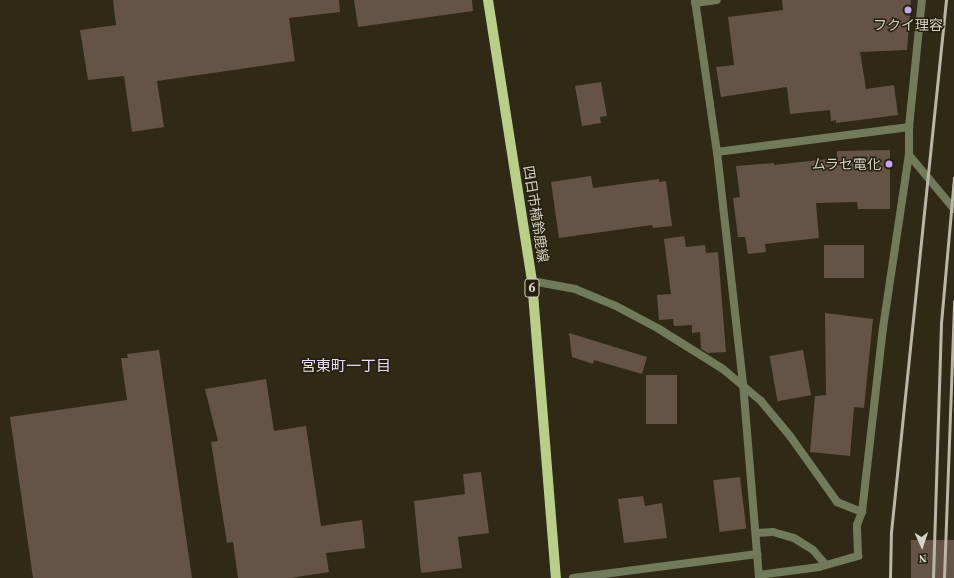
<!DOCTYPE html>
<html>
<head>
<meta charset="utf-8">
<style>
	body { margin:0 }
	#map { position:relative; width:954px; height:578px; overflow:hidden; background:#2f2916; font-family:"Source Serif 4","Noto Sans JP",serif }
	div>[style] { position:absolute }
	.building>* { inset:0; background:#655445; transform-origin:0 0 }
	.minor>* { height:8px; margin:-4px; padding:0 4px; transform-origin:4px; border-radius:4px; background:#717b5b }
	.primary>* { height:10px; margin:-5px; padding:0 5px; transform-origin:5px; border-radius:5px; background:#b9ce89 }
	.rail>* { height:3px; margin:-1.5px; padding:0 1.5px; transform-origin:1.5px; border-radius:1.5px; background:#bab6a8 }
	.dots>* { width:11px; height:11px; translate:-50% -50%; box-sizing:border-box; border:2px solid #251f0d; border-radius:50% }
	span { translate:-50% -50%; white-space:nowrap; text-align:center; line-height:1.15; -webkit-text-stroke:3px #251f0d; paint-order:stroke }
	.shield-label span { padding:1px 3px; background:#251f0d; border:1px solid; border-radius:3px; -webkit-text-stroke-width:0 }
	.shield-label { font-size:13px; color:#d7d3c7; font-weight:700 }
	.poi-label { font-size:14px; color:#d7d3c7 }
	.right { translate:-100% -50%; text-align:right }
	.street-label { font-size:14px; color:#d7d3c7 }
	.neighbourhood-label { font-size:15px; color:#eadefb }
	.north { position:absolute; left:902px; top:526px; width:40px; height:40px; -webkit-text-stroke:3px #251f0d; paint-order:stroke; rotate:177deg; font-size:11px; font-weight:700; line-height:16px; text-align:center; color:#d7d3c7 }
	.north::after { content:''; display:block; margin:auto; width:14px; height:18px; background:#d7d3c7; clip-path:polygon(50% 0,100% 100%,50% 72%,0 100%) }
</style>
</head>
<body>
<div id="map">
	<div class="building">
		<div style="clip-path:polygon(113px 0,339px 0,340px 12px,289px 18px,295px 61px,157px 81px,164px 127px,132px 132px,124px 76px,88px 80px,80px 30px,116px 25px)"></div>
		<div style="clip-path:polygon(354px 0,472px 0,473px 11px,358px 27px)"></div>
		<div style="clip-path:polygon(782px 0,911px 0,907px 50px,860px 52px,866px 89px,894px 85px,898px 115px,836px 123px,836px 120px,831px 121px,830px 110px,790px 114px,787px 87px,721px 97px,716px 67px,734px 65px,728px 17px,783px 10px)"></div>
		<div style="clip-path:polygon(601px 82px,607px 116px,600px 117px,601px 123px,582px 126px,575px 86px)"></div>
		<div style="clip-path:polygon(890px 150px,890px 209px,858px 209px,857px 202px,816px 203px,819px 238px,765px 244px,766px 252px,748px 254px,745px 237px,738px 237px,733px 198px,740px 197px,736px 166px,774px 163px,774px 165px,837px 158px,837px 151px)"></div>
		<div style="clip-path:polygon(591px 176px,593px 188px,659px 179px,659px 182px,666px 181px,672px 226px,653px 228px,652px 225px,559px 238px,551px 182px)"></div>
		<div style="clip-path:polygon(684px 236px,686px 247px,705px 245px,706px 253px,718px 252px,726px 352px,708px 353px,701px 349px,700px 332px,692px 333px,692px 325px,674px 326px,673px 319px,659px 320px,657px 295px,671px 294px,664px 239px)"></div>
		<div style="left:824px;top:245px;width:40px;height:33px"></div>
		<div style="clip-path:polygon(825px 313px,873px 319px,864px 408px,854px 407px,850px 456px,810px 452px,815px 396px,826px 395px)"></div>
		<div style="clip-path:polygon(569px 333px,647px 357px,642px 374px,594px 360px,593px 364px,572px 357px)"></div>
		<div style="clip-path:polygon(159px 350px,192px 578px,33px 578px,10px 417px,127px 400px,121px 358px,128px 358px,127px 354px)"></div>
		<div style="left:803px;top:350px;width:46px;height:34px;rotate:80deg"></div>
		<div style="left:646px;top:375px;width:31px;height:49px"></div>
		<div style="clip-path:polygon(266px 379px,274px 431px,306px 426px,321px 526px,362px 520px,365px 548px,326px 553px,329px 572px,291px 578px,238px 578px,233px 542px,227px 543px,211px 442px,218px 441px,205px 389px)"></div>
		<div style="clip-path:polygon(481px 472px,489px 533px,458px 537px,462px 568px,421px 573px,414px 501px,465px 494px,463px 474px)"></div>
		<div style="left:740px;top:477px;width:52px;height:27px;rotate:83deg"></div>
		<div style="clip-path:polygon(643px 496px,645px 506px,662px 503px,667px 538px,624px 543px,618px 499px)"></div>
		<div style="left:954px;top:540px;width:38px;height:43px;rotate:90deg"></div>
	</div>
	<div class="minor">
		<div style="left:695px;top:0;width:154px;rotate:81.8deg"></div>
		<div style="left:717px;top:152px;width:232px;rotate:83.6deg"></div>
		<div style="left:743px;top:383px;width:196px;rotate:85.3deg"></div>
		<div style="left:695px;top:3px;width:22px;rotate:-8deg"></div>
		<div style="left:717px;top:152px;width:194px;rotate:-7.4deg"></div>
		<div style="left:909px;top:155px;width:70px;rotate:50.2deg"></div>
		<div style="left:532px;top:281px;width:44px;rotate:10.5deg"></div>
		<div style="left:575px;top:289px;width:44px;rotate:22.5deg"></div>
		<div style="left:616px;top:306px;width:49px;rotate:28.1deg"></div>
		<div style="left:659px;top:329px;width:75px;rotate:32deg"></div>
		<div style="left:723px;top:369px;width:50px;rotate:40.1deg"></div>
		<div style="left:761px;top:401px;width:45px;rotate:50.4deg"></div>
		<div style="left:790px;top:436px;width:81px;rotate:54.5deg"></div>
		<div style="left:837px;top:502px;width:27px;rotate:22deg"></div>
		<div style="left:756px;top:533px;width:17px;rotate:-3deg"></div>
		<div style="left:773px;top:532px;width:22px;rotate:16deg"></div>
		<div style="left:794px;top:538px;width:22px;rotate:32deg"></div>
		<div style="left:813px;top:550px;width:18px;rotate:49deg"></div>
		<div style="left:759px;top:575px;width:61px;rotate:-7.6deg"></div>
		<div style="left:819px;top:567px;width:41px;rotate:-15.8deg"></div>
		<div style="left:858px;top:556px;width:31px;rotate:-92deg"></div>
		<div style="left:857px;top:525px;width:14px;rotate:-69deg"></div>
		<div style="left:862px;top:512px;width:185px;rotate:-83.5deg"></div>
		<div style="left:883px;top:328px;width:175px;rotate:-81.5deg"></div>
		<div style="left:909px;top:155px;width:28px;rotate:-90deg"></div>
		<div style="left:909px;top:127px;width:128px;rotate:-84.2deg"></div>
		<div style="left:573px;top:578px;width:186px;rotate:-7.4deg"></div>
	</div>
	<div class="primary">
		<div style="left:488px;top:0;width:284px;rotate:81.1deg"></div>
		<div style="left:532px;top:281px;width:298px;rotate:85.4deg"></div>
	</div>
	<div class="rail">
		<div style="left:890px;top:578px;width:46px;rotate:-88.8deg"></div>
		<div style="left:891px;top:532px;width:535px;rotate:-84.1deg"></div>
		<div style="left:933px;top:578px;width:255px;rotate:-88.2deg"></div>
		<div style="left:941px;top:323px;width:146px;rotate:-84.9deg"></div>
		<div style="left:944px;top:578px;width:277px;rotate:-87.9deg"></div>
	</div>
	<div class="dots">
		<div style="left:908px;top:10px;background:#c6a6f0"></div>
		<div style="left:889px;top:164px;background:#c6a6f0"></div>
	</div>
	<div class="shield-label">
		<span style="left:532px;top:288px">6</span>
	</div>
	<div class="poi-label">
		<span style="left:908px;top:25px">フクイ理容</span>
		<span class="right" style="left:881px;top:164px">ムラセ電化</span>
	</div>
	<div class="street-label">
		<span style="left:536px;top:214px;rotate:81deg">四日市楠鈴鹿線</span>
	</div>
	<div class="neighbourhood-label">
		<span style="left:346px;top:366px">宮東町一丁目</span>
	</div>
	<div class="north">N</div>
</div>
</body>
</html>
